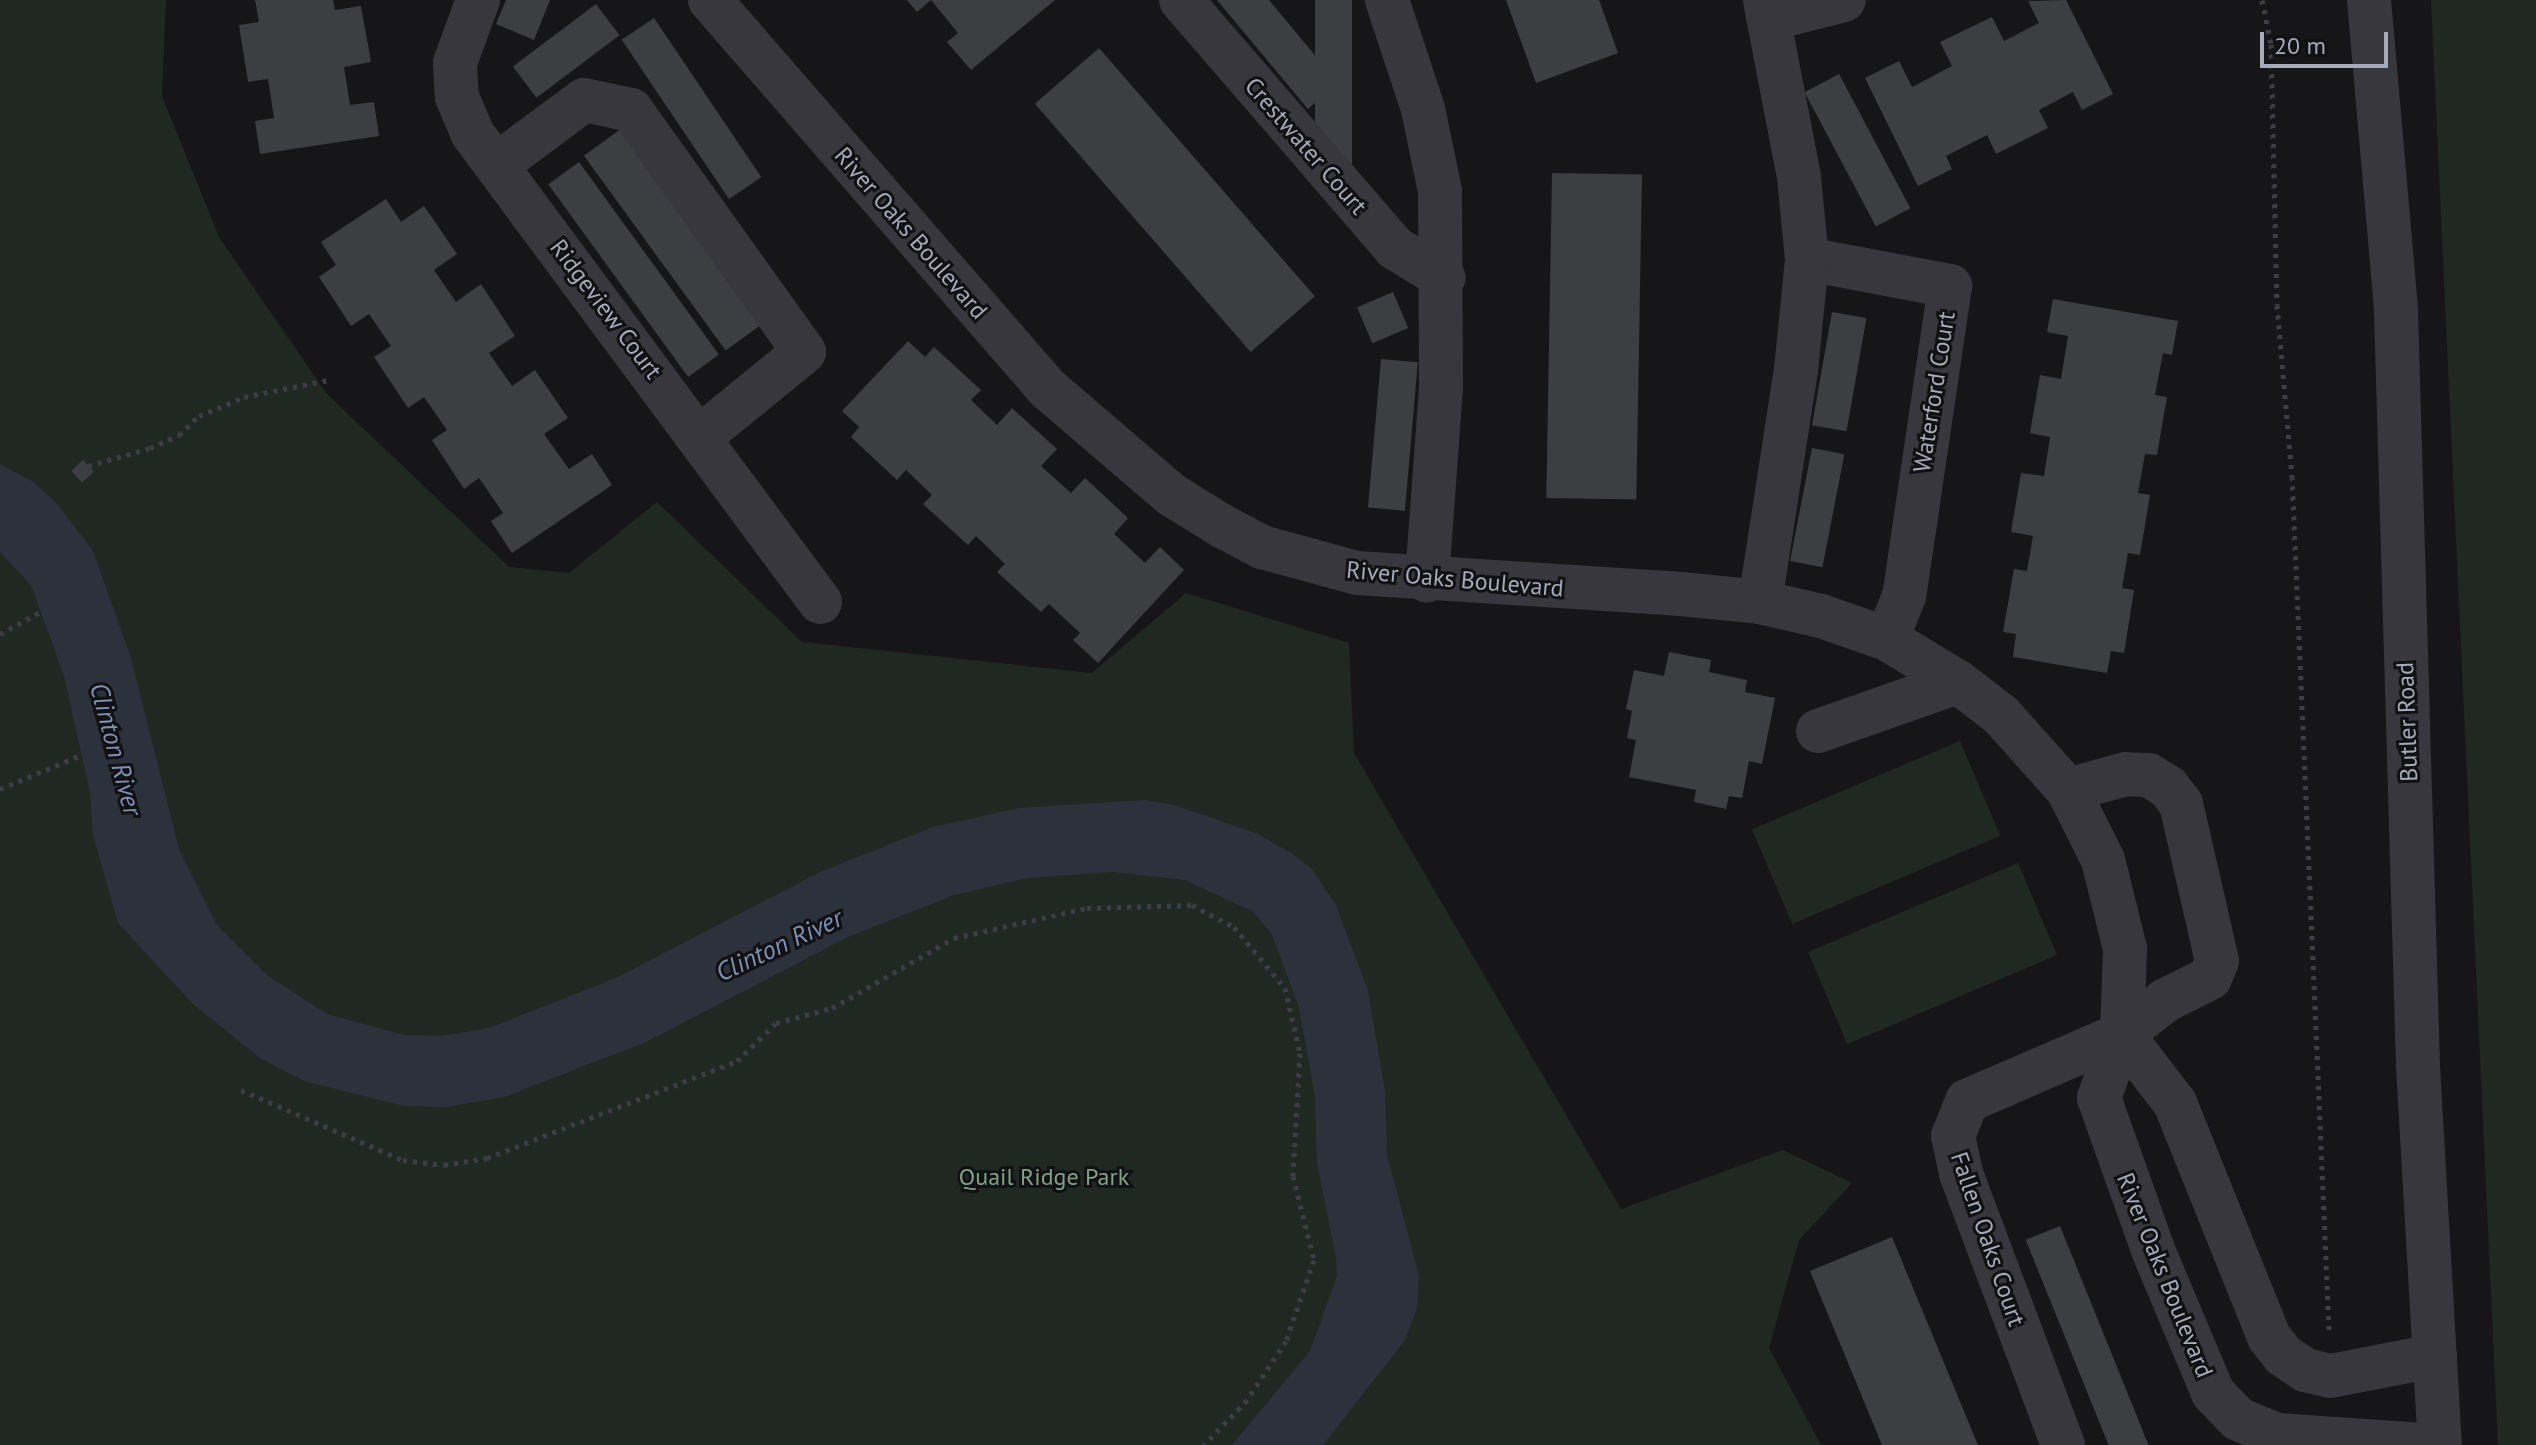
<!DOCTYPE html>
<html>
<head>
<meta charset="utf-8">
<style>
	body { margin:0 }
	#map { position:relative; width:2536px; height:1445px; overflow:hidden; background:#161618; font-family:"PT Sans",sans-serif }
	div>[style] { position:absolute }
	.green>* { inset:0; background:#202822; transform-origin:0 0 }
	.water>* { inset:0; background:#2b323c }
	.building>* { inset:0; background:#3d3e42; transform-origin:0 0 }
	.path>* { height:5px; margin-top:-2.5px; transform-origin:0; background:repeating-linear-gradient(90deg,#3d3d44 0 4px,transparent 0 10px) }
	.minor>* { height:44px; margin:-22px; padding:0 22px; transform-origin:22px; border-radius:22px; background:#37373d }
	span { translate:-50% -50%; white-space:nowrap; text-align:center; line-height:1.15; -webkit-text-stroke:6px #111113; paint-order:stroke }
	.street-label { font-size:24px; color:#a7aab8 }
	.park-label { font-size:24px; color:#7ea387 }
	.water-label { font-size:26px; color:#7e91b4; font-style:italic }
	.scale { position:absolute; left:2260px; top:32px; width:128px; height:36px; box-sizing:border-box; border:4px solid #a7aab8; border-top:0; padding-left:10px; font-size:24px; line-height:28px; white-space:nowrap; color:#a7aab8; -webkit-text-stroke:6px #111113; paint-order:stroke }
</style>
</head>
<body>
<div id="map">
	<div class="green">
		<div style="clip-path:polygon(0 0,166px 0,162px 96px,219px 237px,326px 393px,509px 567px,569px 573px,657px 502px,802px 642px,1092px 673px,1186px 593px,1349px 643px,1354px 753px,1621px 1209px,1783px 1150px,1852px 1183px,1799px 1240px,1769px 1348px,1821px 1445px,0 1445px)"></div>
		<div style="clip-path:polygon(2431px 0,2536px 0,2536px 1445px,2498px 1445px)"></div>
		<div style="left:1960px;top:741px;width:103px;height:226px;rotate:67deg"></div>
		<div style="left:2018px;top:863px;width:100px;height:228px;rotate:67deg"></div>
	</div>
	<div class="water">
		<div style="clip-path:polygon(0 464px,32px 481px,57px 504px,93px 551px,131px 658px,179px 849px,217px 925px,268px 976px,327px 1014px,404px 1035px,441px 1036px,489px 1028px,616px 978px,820px 872px,933px 827px,1019px 808px,1144px 800px,1175px 805px,1258px 834px,1291px 853px,1311px 868px,1336px 905px,1368px 991px,1385px 1091px,1387px 1155px,1419px 1276px,1417px 1308px,1405px 1340px,1323px 1445px,1232px 1445px,1310px 1351px,1337px 1276px,1336px 1258px,1317px 1163px,1315px 1097px,1299px 1008px,1272px 934px,1252px 911px,1185px 880px,1112px 872px,1028px 878px,954px 895px,850px 936px,646px 1042px,504px 1097px,447px 1107px,404px 1106px,304px 1081px,260px 1058px,193px 1004px,118px 923px,93px 835px,90px 792px,64px 676px,31px 585px,0 552px)"></div>
	</div>
	<div class="building">
		<div style="clip-path:polygon(255px 0,333px 0,335px 10px,361px 6px,371px 62px,344px 67px,350px 105px,374px 102px,379px 136px,260px 154px,255px 121px,274px 118px,268px 79px,248px 82px,239px 25px,259px 22px)"></div>
		<div style="clip-path:polygon(506px 0,550px 0,534px 40px,496px 24px)"></div>
		<div style="clip-path:polygon(907px 0,931px 0,917px 12px)"></div>
		<div style="clip-path:polygon(931px 0,1055px 0,971px 70px,947px 42px,958px 33px)"></div>
		<div style="clip-path:polygon(1217px 0,1269px 0,1338px 83px,1308px 109px)"></div>
		<div style="left:1315px;top:0;width:37px;height:178px"></div>
		<div style="clip-path:polygon(1506px 0,1599px 0,1618px 53px,1536px 83px)"></div>
		<div style="clip-path:polygon(2066px 0,2113px 94px,2082px 110px,2073px 92px,2039px 110px,2048px 128px,1996px 154px,1987px 135px,1946px 156px,1952px 169px,1918px 186px,1865px 78px,1899px 61px,1912px 87px,1952px 66px,1940px 42px,1992px 17px,2004px 41px,2039px 23px,2028px 1px)"></div>
		<div style="left:596px;top:4px;width:39px;height:104px;rotate:53deg"></div>
		<div style="left:654px;top:18px;width:192px;height:39px;rotate:56deg"></div>
		<div style="left:1099px;top:48px;width:329px;height:85px;rotate:49deg"></div>
		<div style="left:1839px;top:74px;width:152px;height:39px;rotate:62deg"></div>
		<div style="left:622px;top:128px;width:241px;height:47px;rotate:54deg"></div>
		<div style="left:579px;top:162px;width:238px;height:38px;rotate:54deg"></div>
		<div style="left:1552px;top:173px;width:90px;height:325px;rotate:1deg"></div>
		<div style="clip-path:polygon(386px 199px,401px 222px,424px 206px,457px 254px,434px 270px,456px 302px,481px 284px,515px 336px,489px 353px,512px 386px,535px 370px,568px 418px,544px 434px,569px 469px,592px 454px,612px 485px,512px 553px,491px 521px,503px 513px,479px 478px,464px 489px,432px 440px,447px 430px,424px 397px,408px 408px,374px 357px,391px 346px,369px 314px,351px 326px,319px 277px,336px 265px,321px 242px)"></div>
		<div style="left:1393px;top:292px;width:39px;height:39px;rotate:67deg"></div>
		<div style="clip-path:polygon(2053px 299px,2178px 321px,2172px 355px,2163px 353px,2155px 395px,2167px 397px,2157px 455px,2145px 454px,2138px 493px,2150px 495px,2140px 555px,2128px 553px,2122px 588px,2134px 590px,2124px 653px,2111px 651px,2107px 673px,2013px 657px,2016px 634px,2003px 632px,2014px 569px,2027px 571px,2033px 536px,2011px 532px,2021px 473px,2044px 476px,2050px 437px,2030px 433px,2040px 375px,2061px 379px,2068px 336px,2047px 332px)"></div>
		<div style="left:1832px;top:312px;width:35px;height:115px;rotate:10deg"></div>
		<div style="clip-path:polygon(908px 341px,925px 357px,934px 347px,981px 390px,971px 400px,997px 425px,1012px 408px,1057px 449px,1041px 466px,1071px 493px,1085px 478px,1128px 518px,1114px 534px,1145px 563px,1160px 547px,1184px 570px,1098px 663px,1073px 640px,1080px 633px,1049px 604px,1041px 612px,997px 572px,1005px 564px,976px 536px,968px 545px,923px 504px,932px 495px,906px 470px,897px 480px,851px 437px,859px 427px,842px 411px)"></div>
		<div style="left:1381px;top:359px;width:37px;height:149px;rotate:5deg"></div>
		<div style="left:1812px;top:448px;width:33px;height:115px;rotate:11deg"></div>
		<div style="left:83px;top:460px;width:16px;height:16px;rotate:47deg"></div>
		<div style="clip-path:polygon(1669px 652px,1711px 660px,1709px 672px,1747px 680px,1745px 692px,1775px 698px,1762px 764px,1749px 761px,1742px 798px,1729px 796px,1726px 809px,1694px 802px,1696px 790px,1629px 777px,1636px 740px,1627px 738px,1632px 711px,1626px 709px,1634px 670px,1664px 676px)"></div>
		<div style="left:2060px;top:1226px;width:237px;height:37px;rotate:68deg"></div>
		<div style="clip-path:polygon(1892px 1237px,1978px 1445px,1882px 1445px,1810px 1271px)"></div>
	</div>
	<div class="path">
		<div style="left:2262px;top:0;width:45px;rotate:78.4deg"></div>
		<div style="left:2271px;top:44px;width:261px;rotate:88.7deg"></div>
		<div style="left:2277px;top:305px;width:172px;rotate:85deg"></div>
		<div style="left:2292px;top:476px;width:857px;rotate:87.52deg"></div>
		<div style="left:88px;top:466px;width:65px;rotate:-16.2deg"></div>
		<div style="left:150px;top:448px;width:32px;rotate:-24deg"></div>
		<div style="left:179px;top:435px;width:28px;rotate:-44deg"></div>
		<div style="left:199px;top:416px;width:49px;rotate:-22.9deg"></div>
		<div style="left:244px;top:397px;width:86px;rotate:-11.4deg"></div>
		<div style="left:0;top:634px;width:48px;rotate:-28.7deg"></div>
		<div style="left:0;top:789px;width:88px;rotate:-22.8deg"></div>
		<div style="left:241px;top:1090px;width:176px;rotate:23.4deg"></div>
		<div style="left:403px;top:1160px;width:41px;rotate:7deg"></div>
		<div style="left:444px;top:1165px;width:44px;rotate:-9.2deg"></div>
		<div style="left:487px;top:1158px;width:268px;rotate:-21.2deg"></div>
		<div style="left:737px;top:1061px;width:54px;rotate:-44.3deg"></div>
		<div style="left:776px;top:1023px;width:58px;rotate:-15deg"></div>
		<div style="left:832px;top:1008px;width:141px;rotate:-29.8deg"></div>
		<div style="left:954px;top:938px;width:136px;rotate:-12.7deg"></div>
		<div style="left:1087px;top:908px;width:105px;rotate:-1.6deg"></div>
		<div style="left:1192px;top:905px;width:47px;rotate:27.6deg"></div>
		<div style="left:1234px;top:927px;width:80px;rotate:50.1deg"></div>
		<div style="left:1285px;top:988px;width:67px;rotate:77deg"></div>
		<div style="left:1300px;top:1053px;width:123px;rotate:93.3deg"></div>
		<div style="left:1293px;top:1176px;width:87px;rotate:76deg"></div>
		<div style="left:1314px;top:1260px;width:86px;rotate:109.1deg"></div>
		<div style="left:1286px;top:1341px;width:71px;rotate:123.5deg"></div>
		<div style="left:1247px;top:1400px;width:62px;rotate:133.7deg"></div>
	</div>
	<div class="minor">
		<div style="left:478px;top:0;width:67px;rotate:110.1deg"></div>
		<div style="left:455px;top:63px;width:34px;rotate:87deg"></div>
		<div style="left:457px;top:97px;width:39px;rotate:67deg"></div>
		<div style="left:472px;top:133px;width:584px;rotate:53.42deg"></div>
		<div style="left:710px;top:0;width:514px;rotate:49.02deg"></div>
		<div style="left:1047px;top:388px;width:165px;rotate:40.6deg"></div>
		<div style="left:1172px;top:495px;width:59px;rotate:31.8deg"></div>
		<div style="left:1222px;top:526px;width:45px;rotate:27.7deg"></div>
		<div style="left:1262px;top:547px;width:98px;rotate:15.3deg"></div>
		<div style="left:1357px;top:573px;width:325px;rotate:3.7deg"></div>
		<div style="left:1681px;top:594px;width:79px;rotate:5.8deg"></div>
		<div style="left:1760px;top:602px;width:63px;rotate:12.9deg"></div>
		<div style="left:1821px;top:616px;width:70px;rotate:19.2deg"></div>
		<div style="left:1887px;top:639px;width:83px;rotate:31.2deg"></div>
		<div style="left:1958px;top:682px;width:54px;rotate:37.5deg"></div>
		<div style="left:2001px;top:715px;width:101px;rotate:48.2deg"></div>
		<div style="left:2068px;top:790px;width:78px;rotate:63.4deg"></div>
		<div style="left:2103px;top:860px;width:92px;rotate:76.1deg"></div>
		<div style="left:2125px;top:949px;width:85px;rotate:92deg"></div>
		<div style="left:2122px;top:1034px;width:68px;rotate:109.8deg"></div>
		<div style="left:2099px;top:1098px;width:161px;rotate:70.4deg"></div>
		<div style="left:2153px;top:1250px;width:155px;rotate:67.2deg"></div>
		<div style="left:2213px;top:1393px;width:36px;rotate:46deg"></div>
		<div style="left:2238px;top:1419px;width:42px;rotate:22.3deg"></div>
		<div style="left:2277px;top:1435px;width:147px;rotate:3.9deg"></div>
		<div style="left:1181px;top:0;width:328px;rotate:49.2deg"></div>
		<div style="left:1395px;top:248px;width:57px;rotate:31.5deg"></div>
		<div style="left:1387px;top:0;width:115px;rotate:71.7deg"></div>
		<div style="left:1423px;top:109px;width:84px;rotate:78.3deg"></div>
		<div style="left:1440px;top:191px;width:197px;rotate:89.7deg"></div>
		<div style="left:1441px;top:388px;width:193px;rotate:94.2deg"></div>
		<div style="left:2369px;top:0;width:312px;rotate:85deg"></div>
		<div style="left:2396px;top:311px;width:755px;rotate:88.33deg"></div>
		<div style="left:2418px;top:1066px;width:380px;rotate:86.7deg"></div>
		<div style="left:1769px;top:19px;width:77px;rotate:-14.2deg"></div>
		<div style="left:498px;top:164px;width:107px;rotate:-36.7deg"></div>
		<div style="left:584px;top:100px;width:48px;rotate:12deg"></div>
		<div style="left:631px;top:110px;width:297px;rotate:54.4deg"></div>
		<div style="left:804px;top:352px;width:133px;rotate:140.8deg"></div>
		<div style="left:1807px;top:259px;width:146px;rotate:10.7deg"></div>
		<div style="left:1950px;top:286px;width:313px;rotate:98.4deg"></div>
		<div style="left:1904px;top:596px;width:46px;rotate:111.6deg"></div>
		<div style="left:1760px;top:602px;width:235px;rotate:-81.2deg"></div>
		<div style="left:1796px;top:370px;width:112px;rotate:-84.3deg"></div>
		<div style="left:1807px;top:259px;width:82px;rotate:-95.6deg"></div>
		<div style="left:1799px;top:177px;width:180px;rotate:-100.9deg"></div>
		<div style="left:1818px;top:731px;width:148px;rotate:-19.3deg"></div>
		<div style="left:2122px;top:1034px;width:87px;rotate:52.5deg"></div>
		<div style="left:2175px;top:1103px;width:252px;rotate:68.1deg"></div>
		<div style="left:2269px;top:1337px;width:23px;rotate:52deg"></div>
		<div style="left:2283px;top:1355px;width:27px;rotate:34deg"></div>
		<div style="left:2305px;top:1370px;width:26px;rotate:13deg"></div>
		<div style="left:2330px;top:1376px;width:107px;rotate:-10.8deg"></div>
		<div style="left:2063px;top:1445px;width:290px;rotate:-110.6deg"></div>
		<div style="left:1961px;top:1173px;width:38px;rotate:-102deg"></div>
		<div style="left:1953px;top:1136px;width:38px;rotate:-68deg"></div>
		<div style="left:1967px;top:1101px;width:169px;rotate:-23.4deg"></div>
		<div style="left:2122px;top:1034px;width:56px;rotate:-37.7deg"></div>
		<div style="left:2166px;top:1000px;width:49px;rotate:-26.6deg"></div>
		<div style="left:2210px;top:978px;width:18px;rotate:-68deg"></div>
		<div style="left:2217px;top:961px;width:161px;rotate:-102.9deg"></div>
		<div style="left:2181px;top:804px;width:21px;rotate:-127deg"></div>
		<div style="left:2168px;top:787px;width:22px;rotate:-148deg"></div>
		<div style="left:2149px;top:775px;width:23px;rotate:-178deg"></div>
		<div style="left:2126px;top:774px;width:60px;rotate:164.6deg"></div>
	</div>
	<div class="street-label">
		<span style="left:1306px;top:146px;rotate:49deg">Crestwater Court</span>
		<span style="left:911px;top:233px;rotate:49deg">River Oaks Boulevard</span>
		<span style="left:606px;top:309px;rotate:53deg">Ridgeview Court</span>
		<span style="left:1934px;top:392px;rotate:-81deg">Waterford Court</span>
		<span style="left:1455px;top:579px;rotate:5deg">River Oaks Boulevard</span>
		<span style="left:2407px;top:722px;rotate:-92deg">Butler Road</span>
		<span style="left:1988px;top:1239px;rotate:71deg">Fallen Oaks Court</span>
		<span style="left:2165px;top:1275px;rotate:68deg">River Oaks Boulevard</span>
	</div>
	<div class="park-label">
		<span style="left:1044px;top:1177px">Quail Ridge Park</span>
	</div>
	<div class="water-label">
		<span style="left:116px;top:749px;rotate:75deg">Clinton River</span>
		<span style="left:779px;top:945px;rotate:-25deg">Clinton River</span>
	</div>
	<div class="scale">20 m</div>
</div>
</body>
</html>
